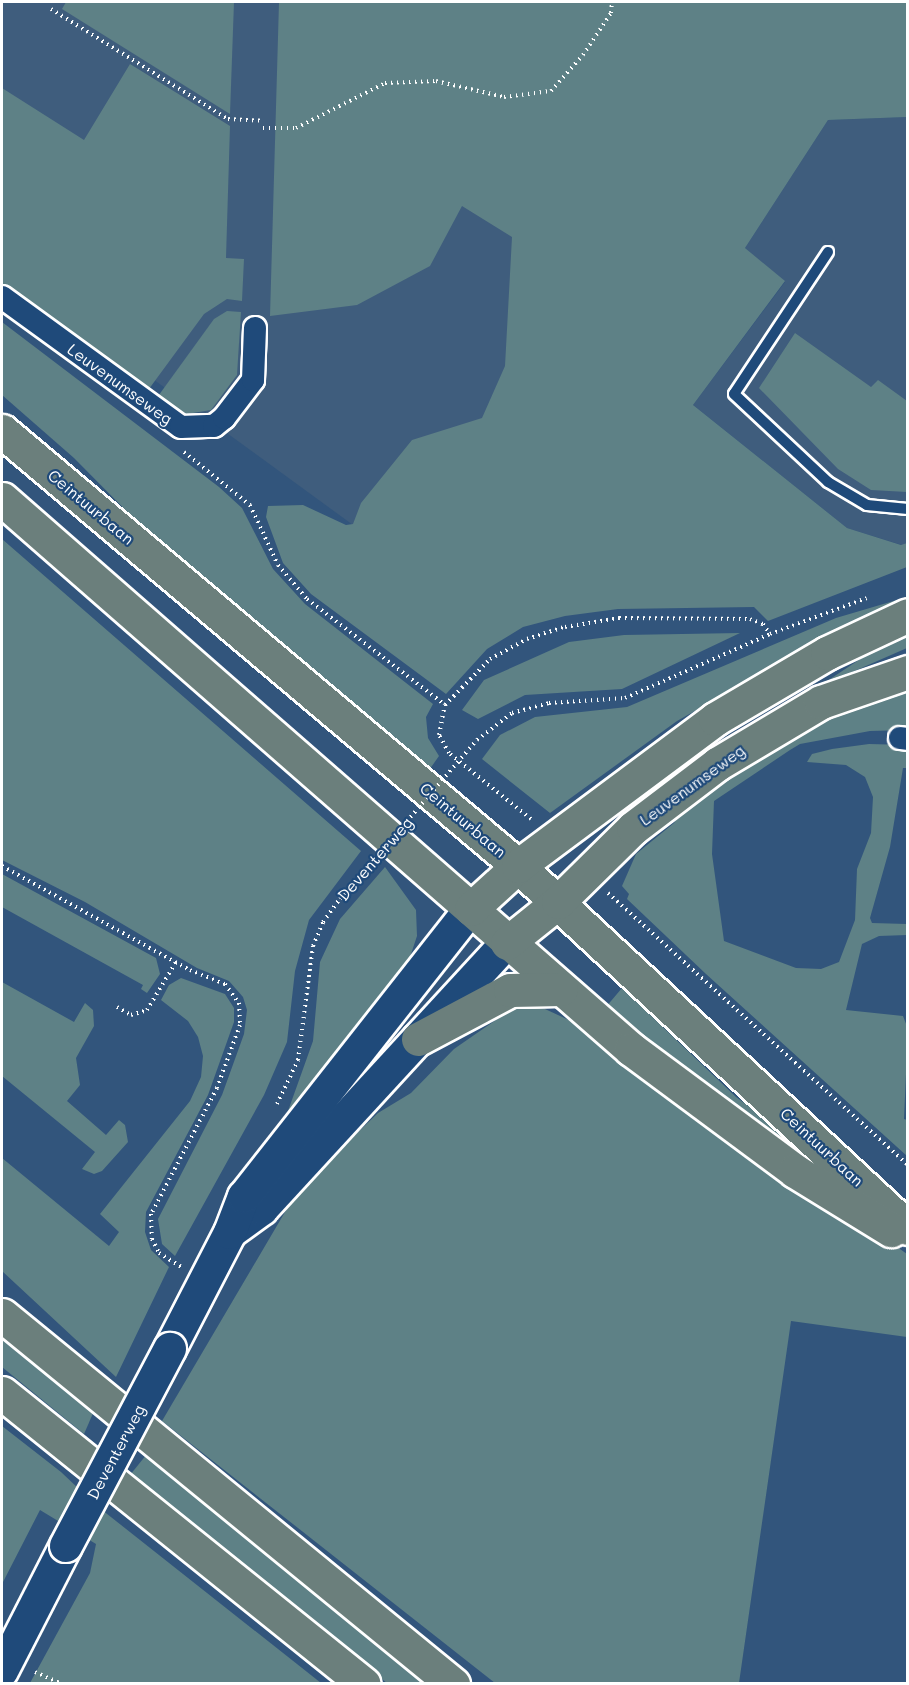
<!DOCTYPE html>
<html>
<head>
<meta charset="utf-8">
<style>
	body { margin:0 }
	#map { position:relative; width:909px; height:1685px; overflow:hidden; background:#32557c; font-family:Mali,sans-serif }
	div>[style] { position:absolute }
	.built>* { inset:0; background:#3f5d7d }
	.green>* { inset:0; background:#5e8186; transform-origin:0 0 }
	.path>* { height:4px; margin-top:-2px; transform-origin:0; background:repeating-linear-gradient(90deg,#fff 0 1.5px,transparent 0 6px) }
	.roads { filter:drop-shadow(2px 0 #fff) drop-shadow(-2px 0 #fff) drop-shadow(0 2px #fff) drop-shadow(0 -2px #fff) }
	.lane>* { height:10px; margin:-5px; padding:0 5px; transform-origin:5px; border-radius:5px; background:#1f4a7a }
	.street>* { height:22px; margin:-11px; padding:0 11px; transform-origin:11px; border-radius:11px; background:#1f4a7a }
	.secondary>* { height:32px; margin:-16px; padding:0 16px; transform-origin:16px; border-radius:16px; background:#1f4a7a }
	.primary>* { height:33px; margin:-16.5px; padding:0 16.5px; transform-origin:16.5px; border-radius:16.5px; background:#6b7f7c }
	.highway>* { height:33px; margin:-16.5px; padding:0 16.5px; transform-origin:16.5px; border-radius:16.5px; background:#6b7f7c }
	.path-bridge>* { height:4px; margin-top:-2px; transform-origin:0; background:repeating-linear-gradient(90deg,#fff 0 1.5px,transparent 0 6px) }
	.bridges { filter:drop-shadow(2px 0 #fff) drop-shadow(-2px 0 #fff) drop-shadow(0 2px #fff) drop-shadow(0 -2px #fff) }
	.secondary-bridge>* { height:32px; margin:-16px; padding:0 16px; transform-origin:16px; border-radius:16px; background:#1f4a7a }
	span { translate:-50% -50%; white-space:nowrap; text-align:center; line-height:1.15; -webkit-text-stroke:4.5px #1f4a7a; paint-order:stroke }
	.street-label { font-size:16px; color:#fff }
	.frame { position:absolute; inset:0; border:3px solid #fff; pointer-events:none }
</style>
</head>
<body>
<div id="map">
	<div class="built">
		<div style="clip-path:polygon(2px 2px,786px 2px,401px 560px,2px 269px)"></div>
		<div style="clip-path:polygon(907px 117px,907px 543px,902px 545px,847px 528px,693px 405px,785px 282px,745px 248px,828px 120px)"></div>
	</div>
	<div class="green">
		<div style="clip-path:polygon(66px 2px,234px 2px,230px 114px,62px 9px)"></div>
		<div style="clip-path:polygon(279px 2px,907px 2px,907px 117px,828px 120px,745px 248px,785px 281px,693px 405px,847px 528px,901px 545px,907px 543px,907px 567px,768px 621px,754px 607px,618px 609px,565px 616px,523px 627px,487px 649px,446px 694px,311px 594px,283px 563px,266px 517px,268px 506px,303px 505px,346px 525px,353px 524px,361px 503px,412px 440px,482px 418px,505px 366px,512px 237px,462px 206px,430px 266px,357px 305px,270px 316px)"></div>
		<div style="clip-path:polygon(130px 64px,230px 126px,226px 258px,244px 259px,242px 301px,227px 299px,204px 314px,146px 393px,2px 288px,2px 88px,84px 140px)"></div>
		<div style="clip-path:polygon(227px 311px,241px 312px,237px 375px,211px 410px,187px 414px,156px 399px,214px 319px)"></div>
		<div style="clip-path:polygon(2px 322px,219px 487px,242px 508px,273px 569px,305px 604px,433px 704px,426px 717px,428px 738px,439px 756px,427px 773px,163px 548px,74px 458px,2px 395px)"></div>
		<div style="clip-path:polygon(795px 333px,871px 387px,878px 380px,907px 401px,907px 492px,871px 490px,838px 469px,759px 388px)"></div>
		<div style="clip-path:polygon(2px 539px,361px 851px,309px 920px,295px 971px,287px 1042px,264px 1095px,175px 1256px,162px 1244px,158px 1219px,222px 1095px,244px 1034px,247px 1010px,243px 997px,229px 981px,197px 968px,85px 902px,2px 860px)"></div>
		<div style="clip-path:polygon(907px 597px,907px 607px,794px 655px,677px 721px,550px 813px,482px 759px,500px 735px,535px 717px,627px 707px,836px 618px)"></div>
		<div style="clip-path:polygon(907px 631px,907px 648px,818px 687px,880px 646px)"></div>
		<div style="clip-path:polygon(740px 633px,622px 689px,525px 695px,478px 719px,462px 710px,484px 680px,569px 642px,624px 635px)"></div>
		<div style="clip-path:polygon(907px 678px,907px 730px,870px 731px,800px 744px,790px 750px,714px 801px,712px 854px,724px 941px,796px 968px,821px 969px,839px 962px,855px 920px,857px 869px,871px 833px,873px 797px,865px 777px,846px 765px,807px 762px,812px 754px,832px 749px,869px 744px,907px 745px,907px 768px,903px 768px,890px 847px,870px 918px,872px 923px,907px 924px,907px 935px,879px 936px,862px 944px,846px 1010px,903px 1016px,908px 1029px,904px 1119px,907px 1120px,907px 1156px,706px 974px,627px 899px,629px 894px,622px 886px,636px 854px,674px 823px,692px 796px,812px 720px)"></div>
		<div style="clip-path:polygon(385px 867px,416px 910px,417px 936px,408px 963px,384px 1004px,278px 1139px,313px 1041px,320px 962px,340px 919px)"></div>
		<div style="clip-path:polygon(2px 874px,156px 958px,160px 974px,147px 993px,141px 989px,143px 985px,2px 907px)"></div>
		<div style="clip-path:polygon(181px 978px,225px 994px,234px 1008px,234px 1022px,208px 1095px,146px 1212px,145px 1232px,151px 1250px,169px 1267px,116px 1377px,2px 1271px,2px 1158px,109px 1246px,119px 1232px,100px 1214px,190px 1101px,201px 1077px,203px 1056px,198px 1037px,188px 1021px,161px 1000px,169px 985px)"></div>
		<div style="clip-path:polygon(2px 982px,74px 1022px,85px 1003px,93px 1010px,94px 1026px,76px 1058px,80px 1085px,67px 1101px,106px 1135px,119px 1120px,125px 1125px,128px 1142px,102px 1171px,94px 1174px,82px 1169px,95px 1152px,2px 1076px)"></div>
		<div style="clip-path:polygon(622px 988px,736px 1097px,814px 1153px,803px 1167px,600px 1014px)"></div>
		<div style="clip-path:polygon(516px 1006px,545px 1009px,597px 1033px,907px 1254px,907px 1337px,791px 1321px,739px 1683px,495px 1683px,162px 1421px,285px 1212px,307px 1181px,378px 1113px,411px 1093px,454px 1049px)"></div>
		<div style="clip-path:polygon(2px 1337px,94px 1411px,84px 1434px,2px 1367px)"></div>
		<div style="clip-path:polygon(2px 1426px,61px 1472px,97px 1506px,321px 1683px,30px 1683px,90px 1573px,96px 1544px,40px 1510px,2px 1584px)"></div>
		<div style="left:147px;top:1454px;width:365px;height:27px;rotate:39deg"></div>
	</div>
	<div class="path">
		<div style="left:51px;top:9px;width:208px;rotate:31.9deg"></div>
		<div style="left:228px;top:119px;width:35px;rotate:3deg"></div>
		<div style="left:263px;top:128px;width:33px"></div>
		<div style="left:296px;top:128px;width:100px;rotate:-26.8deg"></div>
		<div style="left:385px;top:83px;width:51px;rotate:-2.2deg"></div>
		<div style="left:436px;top:81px;width:70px;rotate:13.2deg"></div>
		<div style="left:504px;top:97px;width:47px;rotate:-7.3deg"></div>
		<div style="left:551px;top:91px;width:48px;rotate:-48.4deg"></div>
		<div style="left:583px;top:55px;width:50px;rotate:-56.3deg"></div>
		<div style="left:611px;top:13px;width:11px;rotate:-85deg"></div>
		<div style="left:184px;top:452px;width:85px;rotate:38.8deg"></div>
		<div style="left:250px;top:505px;width:66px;rotate:65deg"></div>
		<div style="left:278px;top:565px;width:45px;rotate:49.5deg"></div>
		<div style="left:307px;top:599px;width:174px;rotate:37.5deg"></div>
		<div style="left:477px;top:740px;width:44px;rotate:-37.6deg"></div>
		<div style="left:512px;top:713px;width:38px;rotate:-15deg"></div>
		<div style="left:549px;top:703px;width:76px;rotate:-3.8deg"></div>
		<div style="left:625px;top:698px;width:158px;rotate:-23.8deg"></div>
		<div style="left:770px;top:634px;width:103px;rotate:-20.4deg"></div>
		<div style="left:531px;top:819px;width:105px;rotate:-141.2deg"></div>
		<div style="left:449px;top:753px;width:21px;rotate:-119deg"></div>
		<div style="left:439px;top:735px;width:31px;rotate:-79deg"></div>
		<div style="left:445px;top:705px;width:64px;rotate:-45.6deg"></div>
		<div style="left:490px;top:659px;width:42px;rotate:-28.4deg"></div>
		<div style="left:527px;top:639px;width:40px;rotate:-18deg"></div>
		<div style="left:565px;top:627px;width:55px;rotate:-9.5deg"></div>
		<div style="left:619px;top:618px;width:131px;rotate:0.4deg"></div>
		<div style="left:750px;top:619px;width:14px;rotate:21deg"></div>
		<div style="left:763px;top:624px;width:12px;rotate:55deg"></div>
		<div style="left:2px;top:866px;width:215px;rotate:29deg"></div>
		<div style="left:190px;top:970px;width:38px;rotate:22deg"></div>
		<div style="left:225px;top:984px;width:24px;rotate:54deg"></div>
		<div style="left:239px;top:1003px;width:22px;rotate:87deg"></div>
		<div style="left:240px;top:1025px;width:67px;rotate:110.1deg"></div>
		<div style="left:217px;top:1088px;width:142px;rotate:117.6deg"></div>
		<div style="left:151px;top:1214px;width:25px;rotate:88deg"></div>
		<div style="left:152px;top:1239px;width:16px;rotate:63deg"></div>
		<div style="left:159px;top:1253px;width:26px;rotate:32deg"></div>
		<div style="left:608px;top:893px;width:405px;rotate:42.2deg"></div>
		<div style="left:117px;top:1007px;width:16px;rotate:30deg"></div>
		<div style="left:131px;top:1015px;width:17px;rotate:-17deg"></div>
		<div style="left:147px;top:1010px;width:56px;rotate:-58.9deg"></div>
		<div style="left:277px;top:1104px;width:49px;rotate:-64.5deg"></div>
		<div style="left:298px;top:1060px;width:115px;rotate:-82.5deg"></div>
		<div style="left:313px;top:946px;width:26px;rotate:-67deg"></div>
		<div style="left:323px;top:922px;width:29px;rotate:-54deg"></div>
		<div style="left:35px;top:1672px;width:30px;rotate:24deg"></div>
	</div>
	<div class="roads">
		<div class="lane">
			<div style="left:828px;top:252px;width:170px;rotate:123.5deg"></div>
			<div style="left:734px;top:394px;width:129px;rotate:43.1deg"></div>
			<div style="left:828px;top:482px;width:45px;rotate:30.5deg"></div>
			<div style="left:867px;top:505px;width:41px;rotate:5.6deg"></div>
		</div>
		<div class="street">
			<div style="left:2px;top:297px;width:221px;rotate:36deg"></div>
			<div style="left:181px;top:427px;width:33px;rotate:-2deg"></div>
			<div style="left:214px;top:426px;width:13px;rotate:-39deg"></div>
			<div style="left:224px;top:418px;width:48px;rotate:-52.7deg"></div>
			<div style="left:253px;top:380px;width:52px;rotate:-87.8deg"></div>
			<div style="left:900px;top:738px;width:8px;rotate:7deg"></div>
		</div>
		<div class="secondary">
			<div style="left:232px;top:1231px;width:37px;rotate:-36deg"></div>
			<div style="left:262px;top:1209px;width:362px;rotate:-47.4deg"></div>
			<div style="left:170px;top:1349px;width:131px;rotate:-62.7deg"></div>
			<div style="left:230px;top:1233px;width:39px;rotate:-69deg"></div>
			<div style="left:244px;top:1197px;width:367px;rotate:-51.8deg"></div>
			<div style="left:2px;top:1671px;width:140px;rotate:-62.9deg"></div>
		</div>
		<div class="primary">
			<div style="left:2px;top:431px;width:675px;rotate:40.13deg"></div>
			<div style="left:518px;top:866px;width:532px;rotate:42.87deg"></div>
			<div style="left:2px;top:499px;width:836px;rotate:41.17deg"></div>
			<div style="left:631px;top:1049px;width:204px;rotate:36.6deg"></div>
			<div style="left:795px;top:1171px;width:113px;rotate:31.6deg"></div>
			<div style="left:471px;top:909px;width:64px;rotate:-42.5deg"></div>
			<div style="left:518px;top:866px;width:246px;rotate:-36.7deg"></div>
			<div style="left:715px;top:719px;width:130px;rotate:-30.5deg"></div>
			<div style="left:827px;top:653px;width:89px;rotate:-25.1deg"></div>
			<div style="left:507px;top:943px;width:65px;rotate:-38.8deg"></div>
			<div style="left:558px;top:902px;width:105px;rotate:-44.6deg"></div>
			<div style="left:633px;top:828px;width:106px;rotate:-37.3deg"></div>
			<div style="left:717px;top:764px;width:121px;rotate:-30.8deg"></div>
			<div style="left:821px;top:702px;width:92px;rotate:-19deg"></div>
			<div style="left:418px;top:1039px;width:104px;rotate:-28deg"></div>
			<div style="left:510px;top:990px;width:51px;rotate:-1.1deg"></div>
		</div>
		<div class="highway">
			<div style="left:2px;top:1315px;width:583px;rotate:39.29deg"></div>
			<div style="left:2px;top:1393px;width:464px;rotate:38.8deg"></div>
		</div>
	</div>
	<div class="path-bridge">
		<div style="left:340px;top:899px;width:210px;rotate:-49.3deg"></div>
	</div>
	<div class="bridges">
		<div class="secondary-bridge">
			<div style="left:66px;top:1546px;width:223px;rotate:-62.2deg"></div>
		</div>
	</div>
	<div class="street-label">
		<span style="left:120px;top:384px;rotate:36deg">Leuvenumseweg</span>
		<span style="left:91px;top:507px;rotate:40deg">Ceintuurbaan</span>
		<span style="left:692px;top:785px;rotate:-36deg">Leuvenumseweg</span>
		<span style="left:463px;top:820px;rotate:40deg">Ceintuurbaan</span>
		<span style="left:375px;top:859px;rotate:-49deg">Deventerweg</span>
		<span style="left:822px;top:1147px;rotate:43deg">Ceintuurbaan</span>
		<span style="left:116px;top:1452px;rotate:-62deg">Deventerweg</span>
	</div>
	<div class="frame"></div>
</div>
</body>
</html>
